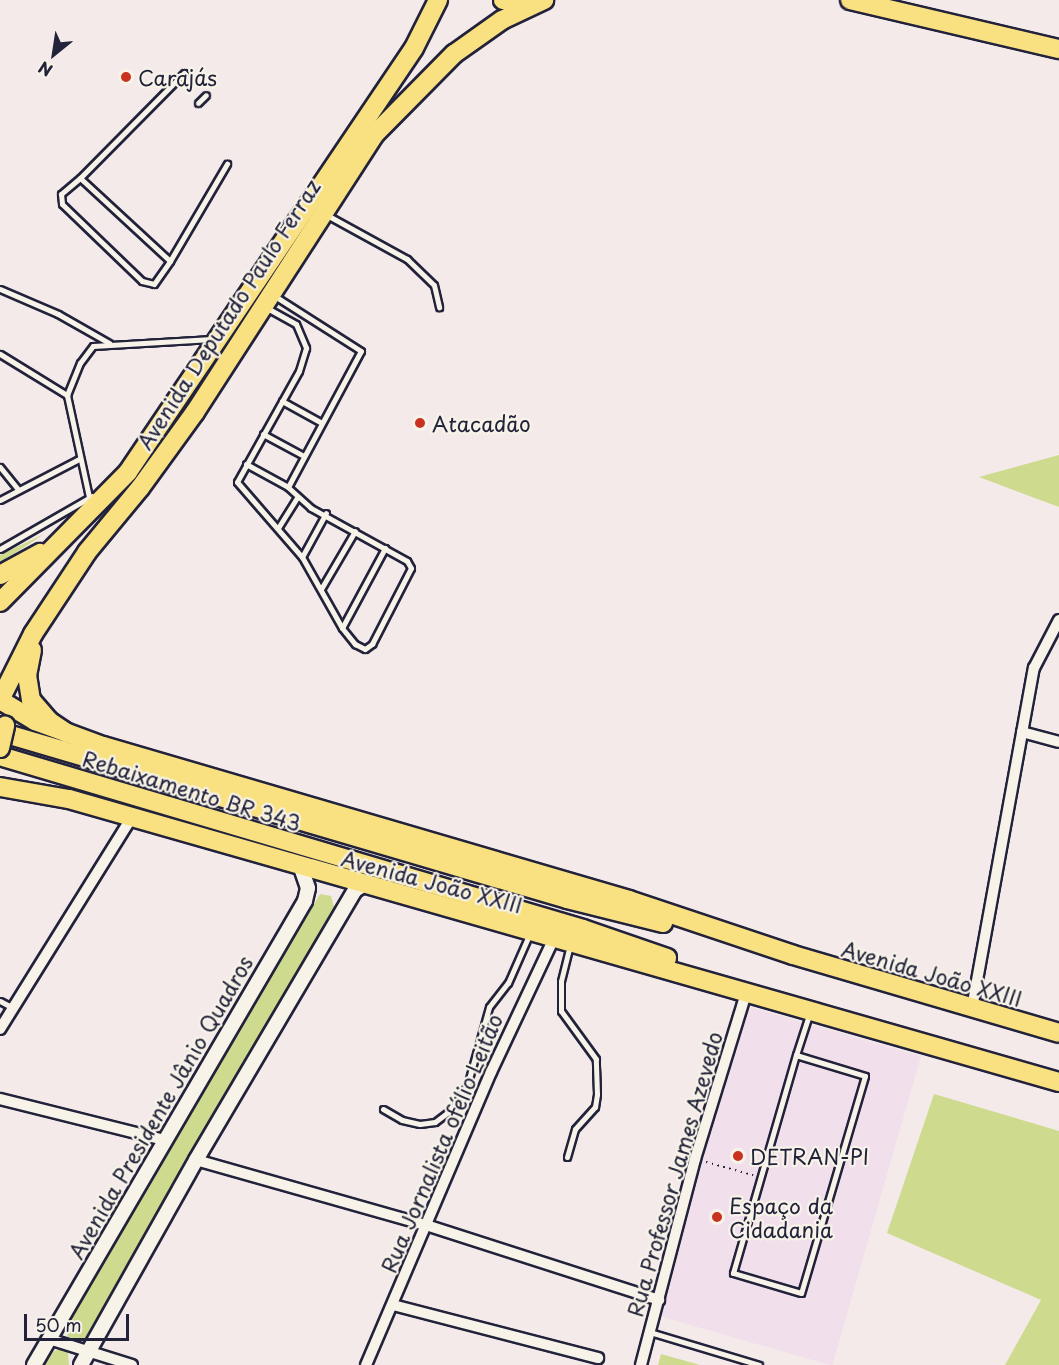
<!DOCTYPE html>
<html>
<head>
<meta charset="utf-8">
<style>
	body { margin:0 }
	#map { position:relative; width:1059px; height:1365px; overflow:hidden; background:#f4eaea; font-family:"Playpen Sans",sans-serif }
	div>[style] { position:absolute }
	.built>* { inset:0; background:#f1e0ec; transform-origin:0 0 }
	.green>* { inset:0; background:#ceda8e }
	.path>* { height:2px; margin-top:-1px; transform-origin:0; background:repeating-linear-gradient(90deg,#22223b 0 1.5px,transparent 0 6px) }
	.roads { filter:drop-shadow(2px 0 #22223b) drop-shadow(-2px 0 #22223b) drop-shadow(0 2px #22223b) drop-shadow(0 -2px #22223b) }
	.service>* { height:5px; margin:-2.5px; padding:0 2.5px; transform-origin:2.5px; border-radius:2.5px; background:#f7f3e8 }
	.minor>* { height:10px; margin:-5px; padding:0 5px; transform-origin:5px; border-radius:5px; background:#f7f3e8 }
	.tertiary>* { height:14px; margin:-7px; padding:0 7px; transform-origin:7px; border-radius:7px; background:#f7f3e8 }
	.primary>* { height:18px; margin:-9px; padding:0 9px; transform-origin:9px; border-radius:9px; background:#f9e181 }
	.trunk>* { height:18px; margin:-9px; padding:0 9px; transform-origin:9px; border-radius:9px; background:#f9e181 }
	.bridges { filter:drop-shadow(2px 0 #22223b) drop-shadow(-2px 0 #22223b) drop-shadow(0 2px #22223b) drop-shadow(0 -2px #22223b) }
	.trunk-bridge>* { height:18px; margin:-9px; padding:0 9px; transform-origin:9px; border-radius:9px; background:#f9e181 }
	.dots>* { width:16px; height:16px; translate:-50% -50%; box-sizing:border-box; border:3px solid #f7f3e8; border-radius:50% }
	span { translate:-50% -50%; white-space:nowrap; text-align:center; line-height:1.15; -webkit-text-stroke:4.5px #f7f3e8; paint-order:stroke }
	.poi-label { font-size:21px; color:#22223b }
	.left { translate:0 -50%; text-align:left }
	.street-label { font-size:21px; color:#22223b }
	.north { position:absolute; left:24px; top:24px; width:60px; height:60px; -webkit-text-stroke:4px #f7f3e8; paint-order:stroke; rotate:210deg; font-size:16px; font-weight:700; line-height:24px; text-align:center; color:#22223b }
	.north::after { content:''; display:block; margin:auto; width:21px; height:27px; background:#22223b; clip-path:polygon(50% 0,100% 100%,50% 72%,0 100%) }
	.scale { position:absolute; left:24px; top:1314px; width:105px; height:27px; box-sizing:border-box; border:3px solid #22223b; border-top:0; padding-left:8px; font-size:18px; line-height:21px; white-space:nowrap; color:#22223b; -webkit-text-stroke:4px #f7f3e8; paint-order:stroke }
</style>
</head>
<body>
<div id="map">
	<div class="built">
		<div style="left:746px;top:1006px;width:182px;height:322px;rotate:16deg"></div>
	</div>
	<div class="green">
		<div style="clip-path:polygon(1059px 455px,1059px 507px,979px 477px)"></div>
		<div style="clip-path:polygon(44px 534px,20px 550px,0 562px,0 555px)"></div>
		<div style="clip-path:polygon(320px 894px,331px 896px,334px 907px,84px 1340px,68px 1337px,66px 1329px)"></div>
		<div style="clip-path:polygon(934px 1094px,1059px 1131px,1059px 1365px,1005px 1365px,1041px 1300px,887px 1233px)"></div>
		<div style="clip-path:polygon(61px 1349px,68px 1353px,69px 1365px,45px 1365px,54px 1351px)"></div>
		<div style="clip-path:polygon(661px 1354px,700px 1365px,658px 1365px)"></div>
	</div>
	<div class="path">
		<div style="left:706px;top:1162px;width:49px;rotate:15.5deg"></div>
	</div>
	<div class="roads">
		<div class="service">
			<div style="left:198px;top:103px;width:11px;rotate:-45deg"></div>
			<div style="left:80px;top:178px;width:25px;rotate:140deg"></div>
			<div style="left:61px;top:194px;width:10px;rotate:84deg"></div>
			<div style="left:62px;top:204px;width:111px;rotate:43.9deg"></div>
			<div style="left:142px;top:281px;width:12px;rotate:14deg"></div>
			<div style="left:154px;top:284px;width:28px;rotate:-55deg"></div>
			<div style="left:170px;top:261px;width:122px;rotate:-137.3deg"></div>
			<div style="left:80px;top:178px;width:148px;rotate:-45.3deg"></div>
			<div style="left:325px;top:214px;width:94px;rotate:28.8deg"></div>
			<div style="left:407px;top:259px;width:37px;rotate:44deg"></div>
			<div style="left:434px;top:285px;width:23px;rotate:77deg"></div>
			<div style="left:170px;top:261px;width:113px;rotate:-59.6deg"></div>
			<div style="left:0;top:289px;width:63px;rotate:23.3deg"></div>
			<div style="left:58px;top:314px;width:59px;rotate:29.6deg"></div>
			<div style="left:267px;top:308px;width:33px;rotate:29deg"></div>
			<div style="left:296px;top:324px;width:26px;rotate:67deg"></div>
			<div style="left:306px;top:348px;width:24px;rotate:107deg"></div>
			<div style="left:299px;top:371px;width:127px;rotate:119.2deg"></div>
			<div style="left:237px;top:482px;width:99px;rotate:49.1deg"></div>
			<div style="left:302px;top:557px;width:81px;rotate:60.6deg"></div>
			<div style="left:342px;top:628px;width:21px;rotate:51deg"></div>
			<div style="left:355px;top:644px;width:11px;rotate:27deg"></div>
			<div style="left:365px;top:649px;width:9px;rotate:-36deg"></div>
			<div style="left:372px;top:644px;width:85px;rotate:-62.8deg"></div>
			<div style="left:411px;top:568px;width:8px;rotate:-120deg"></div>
			<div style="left:407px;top:561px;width:110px;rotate:-151.1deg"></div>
			<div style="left:311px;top:508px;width:31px;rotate:-138deg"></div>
			<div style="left:288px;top:487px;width:154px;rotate:-61.8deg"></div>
			<div style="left:361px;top:351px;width:104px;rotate:-147.5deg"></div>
			<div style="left:0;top:354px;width:79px;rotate:31.5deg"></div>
			<div style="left:282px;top:401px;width:43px;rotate:28.9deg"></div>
			<div style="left:263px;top:434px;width:44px;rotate:28.3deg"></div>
			<div style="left:246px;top:464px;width:48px;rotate:28.7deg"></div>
			<div style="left:0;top:467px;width:28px;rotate:51deg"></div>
			<div style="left:89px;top:497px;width:104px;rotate:-102.2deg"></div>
			<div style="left:67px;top:395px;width:35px;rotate:-68deg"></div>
			<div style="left:80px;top:363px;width:21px;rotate:-53deg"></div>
			<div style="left:93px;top:346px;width:119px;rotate:-3.4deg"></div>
			<div style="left:0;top:500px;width:89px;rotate:-27.4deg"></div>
			<div style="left:278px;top:528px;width:36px;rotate:-58deg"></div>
			<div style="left:0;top:549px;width:106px;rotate:-29.9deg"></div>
			<div style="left:302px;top:557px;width:50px;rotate:-61.4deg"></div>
			<div style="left:321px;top:589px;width:67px;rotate:-59.6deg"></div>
			<div style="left:342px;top:628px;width:91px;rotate:-61.7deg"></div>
			<div style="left:0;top:1001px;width:15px;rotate:28deg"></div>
			<div style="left:796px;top:1055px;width:72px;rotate:16.9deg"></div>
			<div style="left:865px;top:1076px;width:226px;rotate:106.4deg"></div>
			<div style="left:801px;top:1293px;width:71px;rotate:-163.6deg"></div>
			<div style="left:733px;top:1273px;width:227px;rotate:-73.9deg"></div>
			<div style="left:796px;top:1055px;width:42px;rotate:-72deg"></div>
			<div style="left:383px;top:1109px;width:22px;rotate:30deg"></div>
			<div style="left:402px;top:1120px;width:18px;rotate:13deg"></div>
			<div style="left:420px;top:1124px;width:15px;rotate:-8deg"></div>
			<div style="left:435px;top:1122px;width:21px;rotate:-37deg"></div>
			<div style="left:452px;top:1109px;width:27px;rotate:-57deg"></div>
			<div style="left:467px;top:1086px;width:82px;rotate:-74.4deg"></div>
			<div style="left:489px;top:1007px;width:31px;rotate:-52deg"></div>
			<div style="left:508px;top:983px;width:55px;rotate:-66.3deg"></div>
			<div style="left:567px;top:1157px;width:29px;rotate:-74deg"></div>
			<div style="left:575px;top:1129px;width:30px;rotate:-48deg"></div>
			<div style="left:595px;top:1107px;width:13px;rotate:-81deg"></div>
			<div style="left:597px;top:1094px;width:35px;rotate:-92deg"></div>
			<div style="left:596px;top:1059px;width:59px;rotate:-126.1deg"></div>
			<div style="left:561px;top:1011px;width:30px;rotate:-90deg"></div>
			<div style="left:561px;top:981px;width:38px;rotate:-76deg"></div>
			<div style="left:650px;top:1332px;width:114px;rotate:16.8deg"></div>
		</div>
		<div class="minor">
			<div style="left:1022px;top:732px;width:38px;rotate:15deg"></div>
			<div style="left:972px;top:1008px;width:346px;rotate:-79.7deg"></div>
			<div style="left:1034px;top:668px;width:54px;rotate:-62.5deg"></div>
			<div style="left:0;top:1029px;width:250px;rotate:-58.1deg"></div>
			<div style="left:0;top:1099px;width:170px;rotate:14deg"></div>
			<div style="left:196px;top:1160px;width:239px;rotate:15.8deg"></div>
			<div style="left:426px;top:1225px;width:245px;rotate:17.8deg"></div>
			<div style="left:393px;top:1305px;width:212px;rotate:14.5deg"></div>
			<div style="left:49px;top:1339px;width:87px;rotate:17.4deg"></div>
			<div style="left:366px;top:1365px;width:319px;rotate:-66.9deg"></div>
			<div style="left:491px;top:1072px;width:148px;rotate:-64.8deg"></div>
			<div style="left:641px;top:1365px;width:213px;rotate:-75.3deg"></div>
			<div style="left:695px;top:1159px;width:174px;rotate:-72.9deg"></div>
		</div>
		<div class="tertiary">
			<div style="left:34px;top:1365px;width:537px;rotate:-59.71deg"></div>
			<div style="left:305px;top:901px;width:13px;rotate:-77deg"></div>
			<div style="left:308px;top:888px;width:21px;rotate:-109deg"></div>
			<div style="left:81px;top:1365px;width:235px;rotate:-60.7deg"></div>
			<div style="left:196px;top:1160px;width:313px;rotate:-59.5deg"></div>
			<div style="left:355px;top:890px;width:9px;rotate:-32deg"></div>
		</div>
		<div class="primary">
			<div style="left:0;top:700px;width:41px;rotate:31deg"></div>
			<div style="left:35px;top:721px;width:72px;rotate:20.2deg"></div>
			<div style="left:103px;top:746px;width:548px;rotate:16.32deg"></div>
			<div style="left:629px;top:900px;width:173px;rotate:18.5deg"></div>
			<div style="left:793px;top:955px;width:277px;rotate:16.3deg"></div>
			<div style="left:0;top:732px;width:591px;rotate:16.41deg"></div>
			<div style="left:567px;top:899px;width:99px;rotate:14deg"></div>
			<div style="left:0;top:756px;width:608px;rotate:16.53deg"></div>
			<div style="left:583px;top:929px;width:89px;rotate:19deg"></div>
			<div style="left:0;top:787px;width:70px;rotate:9.9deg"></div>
			<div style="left:69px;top:799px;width:1030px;rotate:15.95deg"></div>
		</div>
		<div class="trunk">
			<div style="left:503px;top:0;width:31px;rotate:7deg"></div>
			<div style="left:850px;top:0;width:215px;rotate:13.2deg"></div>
			<div style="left:0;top:575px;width:46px;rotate:-28.8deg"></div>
			<div style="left:0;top:602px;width:182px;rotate:-45.4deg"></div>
			<div style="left:128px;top:472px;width:511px;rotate:-56deg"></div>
			<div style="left:414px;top:48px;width:54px;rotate:-63.4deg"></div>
			<div style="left:32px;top:650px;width:25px;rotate:101deg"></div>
			<div style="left:27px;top:675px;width:25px;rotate:81deg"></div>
			<div style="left:31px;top:700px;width:28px;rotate:49deg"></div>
			<div style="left:49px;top:721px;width:22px;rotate:34deg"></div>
			<div style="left:0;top:700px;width:74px;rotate:-63.4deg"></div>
			<div style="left:33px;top:634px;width:98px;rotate:-56.6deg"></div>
			<div style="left:87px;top:552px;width:83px;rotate:-50.4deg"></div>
			<div style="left:140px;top:488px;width:94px;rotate:-54.1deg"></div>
			<div style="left:195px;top:412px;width:330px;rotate:-57.1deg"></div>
			<div style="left:374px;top:135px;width:114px;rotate:-45.4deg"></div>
			<div style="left:454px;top:54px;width:59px;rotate:-35.3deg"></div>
			<div style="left:502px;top:20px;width:47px;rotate:-25.5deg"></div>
		</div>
	</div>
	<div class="bridges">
		<div class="trunk-bridge">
			<div style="left:0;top:748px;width:23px;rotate:-77deg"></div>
		</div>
	</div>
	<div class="dots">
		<div style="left:126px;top:77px;background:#c8321e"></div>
		<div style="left:420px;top:423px;background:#c8321e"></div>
		<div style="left:738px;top:1156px;background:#c8321e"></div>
		<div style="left:717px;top:1217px;background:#c8321e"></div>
	</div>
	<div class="poi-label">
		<span class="left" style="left:138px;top:77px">Carajás</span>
		<span class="left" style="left:432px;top:423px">Atacadão</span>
		<span class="left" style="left:750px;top:1156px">DETRAN-PI</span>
		<span class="left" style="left:729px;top:1217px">Espaço da<br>Cidadania</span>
	</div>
	<div class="street-label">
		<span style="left:228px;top:314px;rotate:-57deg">Avenida Deputado Paulo Ferraz</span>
		<span style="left:192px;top:790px;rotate:17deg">Rebaixamento BR 343</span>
		<span style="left:432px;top:881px;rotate:15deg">Avenida João XXIII</span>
		<span style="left:932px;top:973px;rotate:16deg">Avenida João XXIII</span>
		<span style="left:160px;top:1107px;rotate:-60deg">Avenida Presidente Jânio Quadros</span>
		<span style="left:441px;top:1143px;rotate:-67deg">Rua Jornalista ofélio Leitão</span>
		<span style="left:674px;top:1174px;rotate:-74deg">Rua Professor James Azevedo</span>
	</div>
	<div class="north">N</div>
	<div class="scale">50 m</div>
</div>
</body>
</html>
